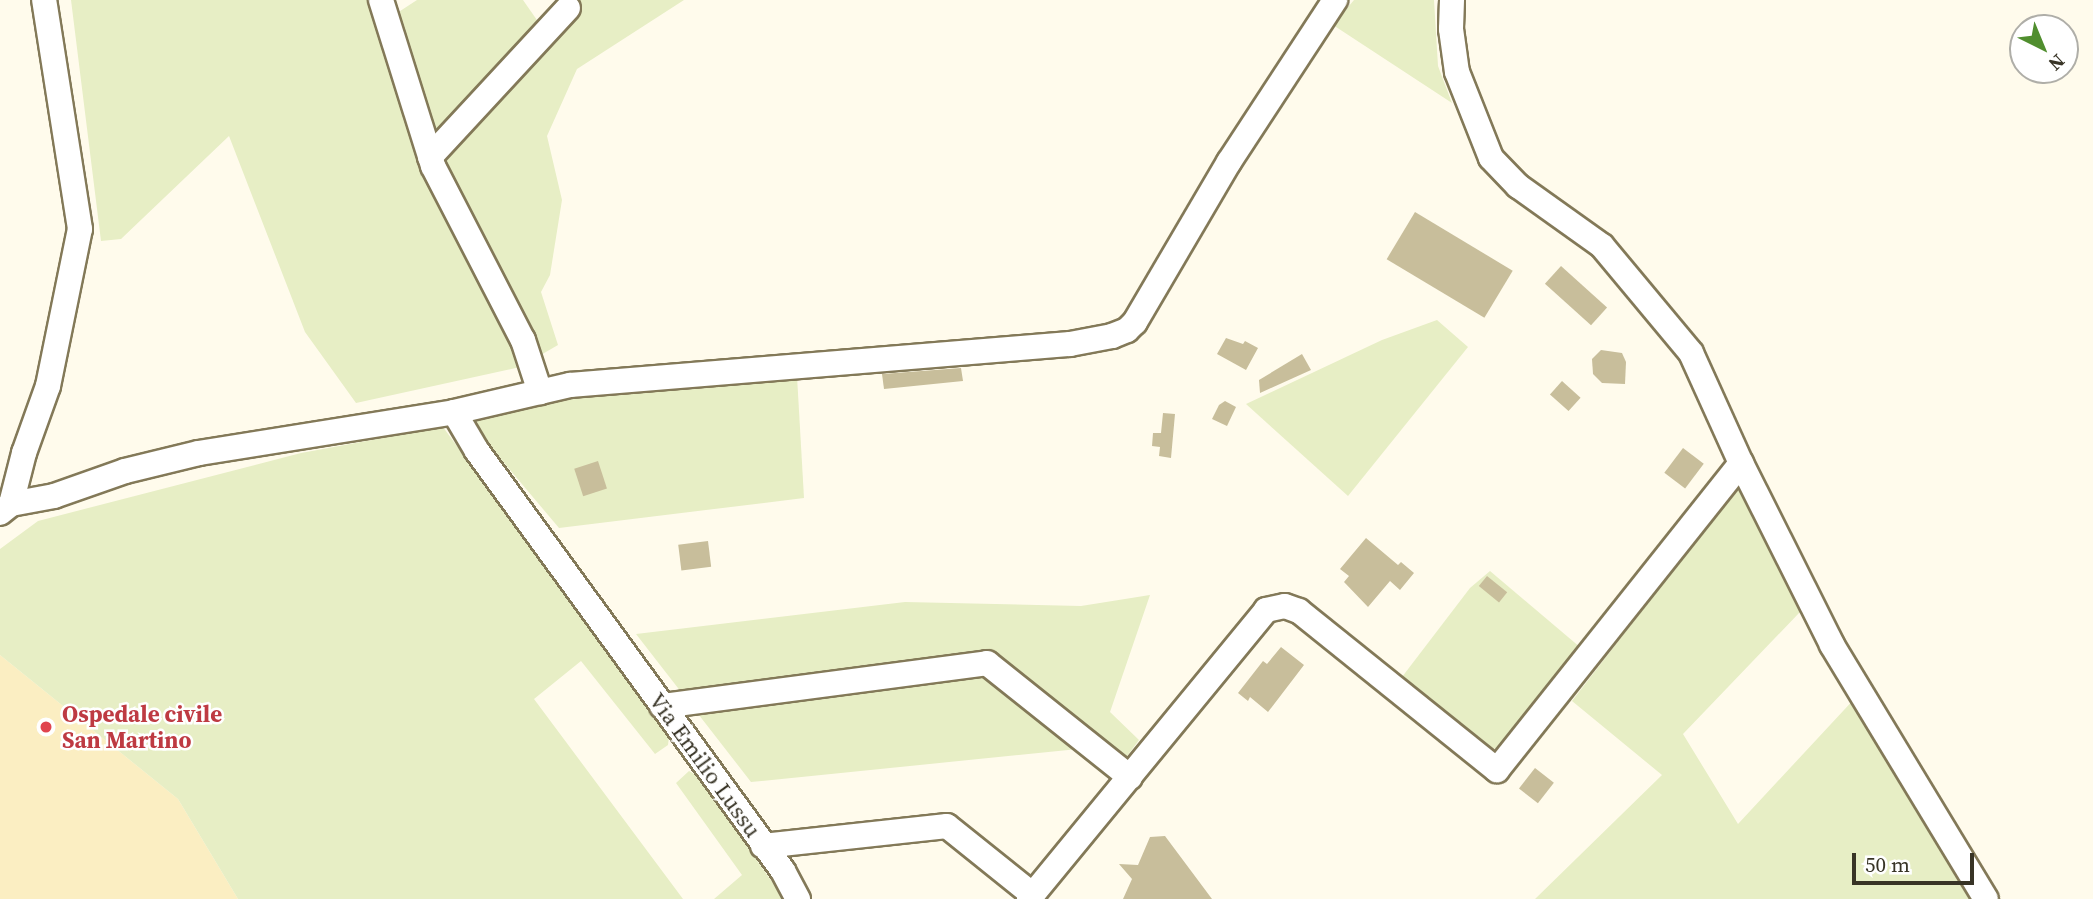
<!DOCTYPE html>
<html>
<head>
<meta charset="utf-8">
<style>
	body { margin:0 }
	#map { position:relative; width:2093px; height:899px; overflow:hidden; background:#fffbec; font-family:"Source Serif 4",serif }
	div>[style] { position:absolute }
	.built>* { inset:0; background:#fbeec2 }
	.green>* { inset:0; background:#e7eec5 }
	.building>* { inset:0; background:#c8be9b; transform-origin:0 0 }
	.roads { filter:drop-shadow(2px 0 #837958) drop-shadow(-2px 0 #837958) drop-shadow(0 2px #837958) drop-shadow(0 -2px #837958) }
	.minor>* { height:24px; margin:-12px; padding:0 12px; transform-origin:12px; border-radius:12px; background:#fff }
	.dots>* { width:19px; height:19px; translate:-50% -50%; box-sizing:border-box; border:4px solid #fff; border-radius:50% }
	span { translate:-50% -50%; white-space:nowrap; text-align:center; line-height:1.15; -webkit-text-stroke:5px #fff; paint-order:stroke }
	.health-label { font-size:23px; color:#be3a42; font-weight:700 }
	.left { translate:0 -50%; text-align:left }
	.street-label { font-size:23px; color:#383426 }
	.north { position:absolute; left:2009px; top:14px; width:70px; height:70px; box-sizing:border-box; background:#fff; border:2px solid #afaea8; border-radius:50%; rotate:137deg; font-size:19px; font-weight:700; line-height:28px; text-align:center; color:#383426 }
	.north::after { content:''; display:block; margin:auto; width:24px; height:32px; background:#508e2e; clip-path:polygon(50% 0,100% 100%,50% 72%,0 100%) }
	.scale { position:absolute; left:1852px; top:853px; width:122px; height:32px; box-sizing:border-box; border:4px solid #383426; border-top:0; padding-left:9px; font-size:21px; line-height:24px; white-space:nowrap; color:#383426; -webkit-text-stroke:5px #fff; paint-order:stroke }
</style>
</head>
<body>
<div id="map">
	<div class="built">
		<div style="clip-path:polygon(0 655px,178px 799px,238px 899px,0 899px)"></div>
	</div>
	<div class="green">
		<div style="clip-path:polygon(71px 0,388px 0,394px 15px,417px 0,523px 0,539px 23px,572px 0,684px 0,577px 69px,547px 136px,562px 200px,550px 275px,541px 292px,558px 345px,520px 367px,356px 403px,305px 332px,229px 136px,121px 239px,101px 241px)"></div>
		<div style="clip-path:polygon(1354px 0,1434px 0,1438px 66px,1452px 103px,1333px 25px)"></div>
		<div style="clip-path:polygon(1437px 320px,1468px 347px,1348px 496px,1246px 404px,1382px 340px)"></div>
		<div style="clip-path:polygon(797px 376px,804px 498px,559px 528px,478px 432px,477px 420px,484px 411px,569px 395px)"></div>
		<div style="clip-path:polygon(443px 427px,669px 737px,668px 745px,655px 754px,581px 661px,534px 699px,683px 899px,238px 899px,178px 799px,0 655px,0 549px,38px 521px,301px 453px)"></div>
		<div style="clip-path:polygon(1743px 480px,1800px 612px,1683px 734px,1738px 824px,1857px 696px,1974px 899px,1535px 899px,1662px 775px,1572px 701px)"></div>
		<div style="clip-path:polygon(1490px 571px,1581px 648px,1501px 747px,1493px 749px,1402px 677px,1470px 588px)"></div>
		<div style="clip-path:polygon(1150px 595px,1110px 712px,1139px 740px,1116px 771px,1088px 748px,751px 782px,636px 634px,905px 602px,1081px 606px)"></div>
		<div style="clip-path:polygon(689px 771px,698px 776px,784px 899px,714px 899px,742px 875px,676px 783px)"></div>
	</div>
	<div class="building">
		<div style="left:1415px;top:212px;width:114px;height:55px;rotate:31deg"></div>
		<div style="left:1561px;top:266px;width:62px;height:24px;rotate:42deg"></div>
		<div style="clip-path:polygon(1226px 338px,1243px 344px,1245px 341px,1258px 348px,1246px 370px,1217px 354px)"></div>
		<div style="clip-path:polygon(1601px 350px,1622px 353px,1626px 362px,1625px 384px,1602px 383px,1593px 374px,1592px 359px)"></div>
		<div style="clip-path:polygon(1302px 354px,1311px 370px,1260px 393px,1259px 380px)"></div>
		<div style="clip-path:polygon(961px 368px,963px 381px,884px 389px,882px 374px)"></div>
		<div style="left:1562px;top:381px;width:25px;height:18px;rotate:42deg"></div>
		<div style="clip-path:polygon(1225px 401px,1236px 407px,1227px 426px,1212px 419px,1219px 405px)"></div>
		<div style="clip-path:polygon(1163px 413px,1175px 414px,1171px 458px,1159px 456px,1160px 447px,1152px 446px,1153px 433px,1161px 433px)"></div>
		<div style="left:1683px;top:448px;width:26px;height:31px;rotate:37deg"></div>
		<div style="left:598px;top:461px;width:29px;height:25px;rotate:72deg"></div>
		<div style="clip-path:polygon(1366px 538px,1398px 565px,1401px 562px,1414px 573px,1400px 590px,1390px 581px,1368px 607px,1344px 582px,1349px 576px,1340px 569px)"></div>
		<div style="left:708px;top:541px;width:26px;height:30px;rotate:83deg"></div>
		<div style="left:1487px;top:576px;width:26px;height:13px;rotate:39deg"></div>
		<div style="clip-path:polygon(1281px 647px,1304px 665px,1268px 712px,1250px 697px,1248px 701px,1238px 693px,1263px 661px,1267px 664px)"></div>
		<div style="left:1535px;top:768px;width:24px;height:26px;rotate:38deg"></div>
		<div style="clip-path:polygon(1165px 836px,1212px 899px,1123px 899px,1132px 879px,1119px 864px,1138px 865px,1150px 837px)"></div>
	</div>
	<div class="roads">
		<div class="minor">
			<div style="left:381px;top:0;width:174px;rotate:72.6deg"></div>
			<div style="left:433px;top:166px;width:196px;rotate:62.7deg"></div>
			<div style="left:523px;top:340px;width:55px;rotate:71.9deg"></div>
			<div style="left:1452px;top:0;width:29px;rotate:92deg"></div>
			<div style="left:1451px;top:29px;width:43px;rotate:82.1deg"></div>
			<div style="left:1457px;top:72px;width:92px;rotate:68.4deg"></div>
			<div style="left:1491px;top:158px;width:39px;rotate:46deg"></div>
			<div style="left:1518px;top:186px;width:103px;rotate:35.5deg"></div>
			<div style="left:1602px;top:246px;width:139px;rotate:50.2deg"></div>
			<div style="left:1691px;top:353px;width:121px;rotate:65.6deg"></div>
			<div style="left:1741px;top:463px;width:203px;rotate:63.4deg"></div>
			<div style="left:1832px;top:645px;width:297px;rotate:58.8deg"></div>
			<div style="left:430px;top:157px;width:203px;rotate:-47.2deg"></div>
			<div style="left:454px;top:412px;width:45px;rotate:59.5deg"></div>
			<div style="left:477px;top:451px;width:520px;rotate:53.92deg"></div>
			<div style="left:783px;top:871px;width:32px;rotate:62deg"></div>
			<div style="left:11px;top:504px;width:53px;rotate:-75.7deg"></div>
			<div style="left:24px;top:453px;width:71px;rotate:-70.3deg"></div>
			<div style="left:48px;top:386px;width:160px;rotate:-78.5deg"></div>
			<div style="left:80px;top:229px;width:232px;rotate:-98.9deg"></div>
			<div style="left:0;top:513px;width:14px;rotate:-39deg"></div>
			<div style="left:11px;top:504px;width:44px;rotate:-10.5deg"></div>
			<div style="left:54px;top:496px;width:75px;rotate:-19.4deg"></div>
			<div style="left:125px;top:471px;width:76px;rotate:-13.7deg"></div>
			<div style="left:199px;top:453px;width:258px;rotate:-9.1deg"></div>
			<div style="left:454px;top:412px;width:119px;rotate:-13.1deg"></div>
			<div style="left:570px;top:385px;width:502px;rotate:-4.69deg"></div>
			<div style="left:1070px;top:344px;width:43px;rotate:-10.8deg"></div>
			<div style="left:1112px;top:336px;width:16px;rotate:-22deg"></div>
			<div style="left:1127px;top:330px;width:11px;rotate:-45deg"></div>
			<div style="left:1135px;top:322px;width:186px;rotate:-59.6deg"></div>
			<div style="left:1229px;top:162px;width:194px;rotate:-56.8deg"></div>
			<div style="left:662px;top:706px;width:328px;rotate:-7.5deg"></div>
			<div style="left:987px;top:663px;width:183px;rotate:38.6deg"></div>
			<div style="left:763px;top:846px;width:185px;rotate:-6.2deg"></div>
			<div style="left:947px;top:826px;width:110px;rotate:38.7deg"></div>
			<div style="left:1029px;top:899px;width:374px;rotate:-50.6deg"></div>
			<div style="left:1266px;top:610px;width:19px;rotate:-12deg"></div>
			<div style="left:1285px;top:606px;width:15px;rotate:20deg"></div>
			<div style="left:1299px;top:611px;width:254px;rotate:38.8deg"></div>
			<div style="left:1497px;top:770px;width:392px;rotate:-51.5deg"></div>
		</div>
	</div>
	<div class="dots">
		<div style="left:46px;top:727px;background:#e0444e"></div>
	</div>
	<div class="health-label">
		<span class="left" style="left:62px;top:727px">Ospedale civile<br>San Martino</span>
	</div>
	<div class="street-label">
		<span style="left:705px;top:765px;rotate:54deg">Via Emilio Lussu</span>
	</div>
	<div class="north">N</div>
	<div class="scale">50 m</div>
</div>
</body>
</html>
